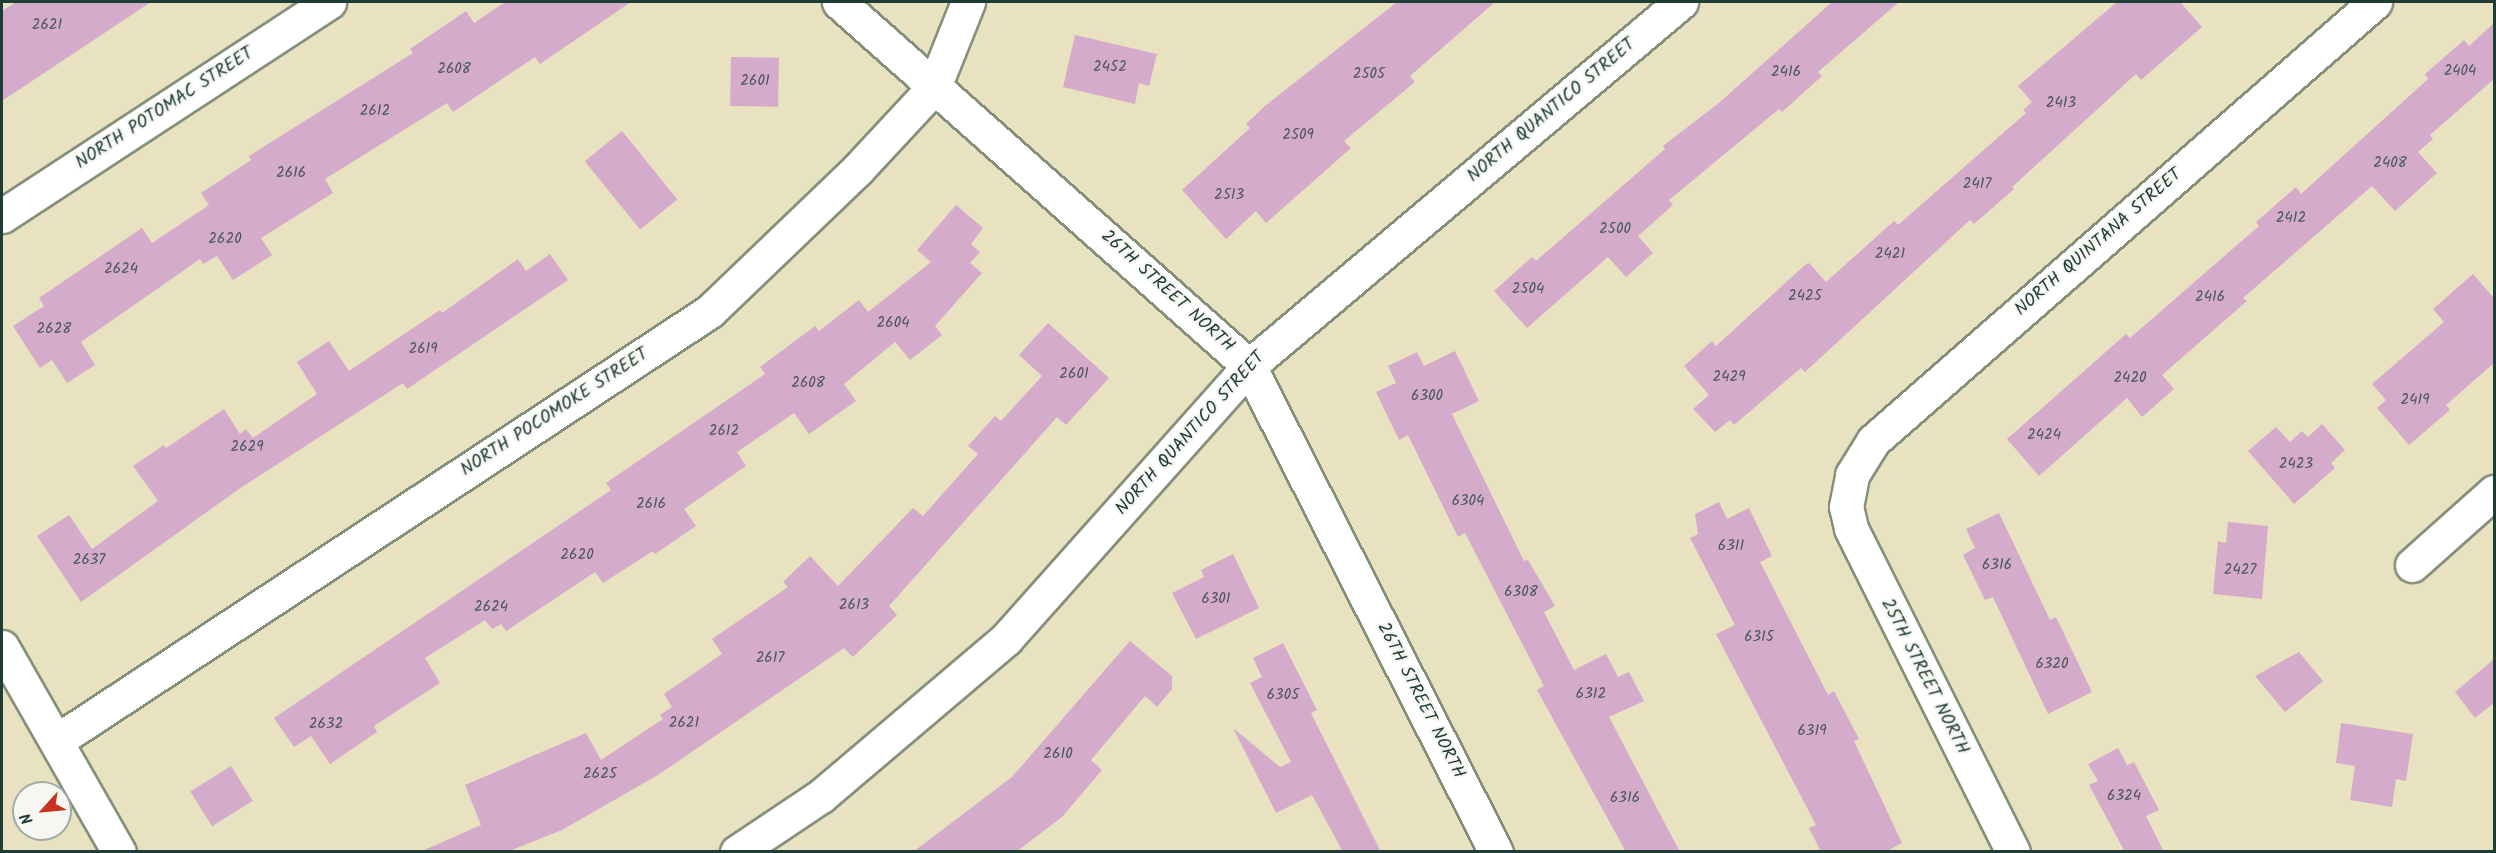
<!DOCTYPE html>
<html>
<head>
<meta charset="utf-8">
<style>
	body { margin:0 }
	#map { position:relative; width:2496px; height:853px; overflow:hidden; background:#e8e2c1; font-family:Kalam,sans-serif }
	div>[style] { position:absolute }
	.building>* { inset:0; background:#d4abcb; transform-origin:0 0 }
	.roads { filter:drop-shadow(2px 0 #84907a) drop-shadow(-2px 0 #84907a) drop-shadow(0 2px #84907a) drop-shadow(0 -2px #84907a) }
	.street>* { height:33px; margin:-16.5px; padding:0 16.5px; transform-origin:16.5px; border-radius:16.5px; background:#fff }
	span { translate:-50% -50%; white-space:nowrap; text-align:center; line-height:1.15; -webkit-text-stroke:5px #f6f6f2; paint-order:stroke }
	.number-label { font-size:15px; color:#4c585a }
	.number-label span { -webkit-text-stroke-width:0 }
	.street-label { font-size:18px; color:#1f3d34 }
	.frame { position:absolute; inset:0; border:3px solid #1f3d34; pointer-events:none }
	.north { position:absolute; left:12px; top:781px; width:60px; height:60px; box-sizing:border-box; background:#f6f6f2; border:2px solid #a0aca6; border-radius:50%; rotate:243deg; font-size:16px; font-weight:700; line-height:24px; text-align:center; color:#1f3d34 }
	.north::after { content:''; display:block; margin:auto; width:21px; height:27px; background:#c8321e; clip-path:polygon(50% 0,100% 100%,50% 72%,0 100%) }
</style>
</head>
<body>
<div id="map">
	<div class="building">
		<div style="clip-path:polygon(16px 2px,151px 2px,2px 101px,2px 11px)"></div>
		<div style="clip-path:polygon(505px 2px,631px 2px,540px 64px,535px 57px,453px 112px,447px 103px,325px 179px,333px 193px,261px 238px,272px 255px,233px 280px,217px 256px,203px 264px,200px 259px,81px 342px,95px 365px,67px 383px,52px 360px,40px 368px,13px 326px,44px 306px,39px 298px,142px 228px,152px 243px,209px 205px,201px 193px,251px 160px,249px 156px,413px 53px,410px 49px,466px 11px,474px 23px)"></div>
		<div style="clip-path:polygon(1397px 2px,1495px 2px,1410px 76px,1415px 82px,1344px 141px,1351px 148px,1266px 223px,1256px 211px,1226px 239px,1182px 190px,1250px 128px,1246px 124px,1265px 106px)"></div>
		<div style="clip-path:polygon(1832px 2px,1899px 2px,1818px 72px,1822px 76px,1782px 112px,1779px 109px,1669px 200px,1673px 205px,1638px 236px,1653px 253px,1626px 277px,1608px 257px,1527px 328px,1494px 291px,1532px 257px,1536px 261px,1665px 149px,1663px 146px,1720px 102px)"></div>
		<div style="clip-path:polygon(2117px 2px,2180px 2px,2202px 27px,2141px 80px,2136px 74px,2012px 187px,2014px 189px,1974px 224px,1970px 220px,1805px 372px,1801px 368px,1734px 425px,1730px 420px,1715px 432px,1693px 409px,1709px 395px,1684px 366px,1712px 341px,1716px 346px,1805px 265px,1809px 263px,1826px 282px,1894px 221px,1898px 225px,2026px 113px,2023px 110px,2032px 102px,2018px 86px)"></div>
		<div style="clip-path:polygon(2494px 23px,2494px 79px,2430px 135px,2433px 139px,2418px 152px,2437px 173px,2395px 211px,2372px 186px,2243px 298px,2247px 301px,2162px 375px,2174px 389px,2142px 417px,2127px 398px,2039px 476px,2007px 439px,2126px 334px,2130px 338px,2259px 226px,2256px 222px,2296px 187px,2301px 194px,2428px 79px,2425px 74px,2464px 40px,2469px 46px)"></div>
		<div style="clip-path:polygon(1075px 35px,1157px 54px,1149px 86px,1139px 83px,1135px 104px,1063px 87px)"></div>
		<div style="left:731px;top:57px;width:48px;height:49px;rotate:1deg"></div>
		<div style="left:622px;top:131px;width:88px;height:48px;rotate:51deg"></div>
		<div style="clip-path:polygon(956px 205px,983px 228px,971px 244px,980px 252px,970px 263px,982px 273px,935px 326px,942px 335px,910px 360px,895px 342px,844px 384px,856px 401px,809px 434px,794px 413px,737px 452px,746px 466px,684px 509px,696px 526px,655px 554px,653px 551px,603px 583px,595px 572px,506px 631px,501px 624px,492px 629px,485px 620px,425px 658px,440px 683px,374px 726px,377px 732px,330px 764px,311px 736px,294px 747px,274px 718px,611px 490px,606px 483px,765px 374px,760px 367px,815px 326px,819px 331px,859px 300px,868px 312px,931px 262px,917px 250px)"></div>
		<div style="clip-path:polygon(550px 254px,568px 280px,407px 389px,403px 383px,239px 489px,81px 602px,37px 536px,69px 515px,92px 549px,158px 501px,133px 466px,164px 445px,166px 448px,224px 409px,240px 434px,246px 429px,253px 438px,317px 394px,297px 362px,329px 341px,349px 371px,440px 310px,442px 313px,518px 259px,526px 271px)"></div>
		<div style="clip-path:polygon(2473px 274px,2494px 298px,2494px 363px,2446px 405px,2450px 410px,2409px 445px,2377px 408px,2386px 400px,2372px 384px,2444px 322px,2433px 309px)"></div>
		<div style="clip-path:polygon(1048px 323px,1109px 378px,1066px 425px,1057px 417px,889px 606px,897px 615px,853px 657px,844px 648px,658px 775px,562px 830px,507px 852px,420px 852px,481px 825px,465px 785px,586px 733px,601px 760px,663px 719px,660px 715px,672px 707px,664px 694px,722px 654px,712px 639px,788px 587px,783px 582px,810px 556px,838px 586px,913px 508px,923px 516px,978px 454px,968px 446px,995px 416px,1001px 421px,1042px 376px,1019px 355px)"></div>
		<div style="clip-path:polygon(1455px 351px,1479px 401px,1452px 414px,1524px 561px,1528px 560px,1555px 606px,1544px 612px,1574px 670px,1606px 654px,1618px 677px,1629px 672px,1644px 701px,1609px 717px,1680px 852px,1626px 852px,1537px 690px,1544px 686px,1465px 533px,1458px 537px,1408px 435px,1399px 440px,1376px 392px,1396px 383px,1388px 366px,1417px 352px,1424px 366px)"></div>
		<div style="clip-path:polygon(2322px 424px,2345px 450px,2331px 463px,2335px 468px,2294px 504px,2248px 451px,2276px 427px,2290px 442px,2302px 431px,2308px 437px)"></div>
		<div style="clip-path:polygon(1719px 502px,1727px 519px,1749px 508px,1772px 556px,1760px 562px,1828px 695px,1834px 691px,1859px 739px,1854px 741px,1902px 843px,1885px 852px,1821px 852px,1809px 828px,1816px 825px,1716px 634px,1735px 625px,1690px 538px,1698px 534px,1695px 514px)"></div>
		<div style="clip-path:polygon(1999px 513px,2050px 620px,2056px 617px,2092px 692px,2048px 714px,1993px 597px,1985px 600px,1963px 555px,1975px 548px,1966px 529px)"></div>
		<div style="clip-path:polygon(2228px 522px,2268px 526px,2262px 599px,2213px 594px,2218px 541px,2226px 543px)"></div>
		<div style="clip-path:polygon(1233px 554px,1259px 608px,1196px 639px,1172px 593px,1204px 577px,1201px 570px)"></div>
		<div style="clip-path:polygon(1130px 641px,1172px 676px,1172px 689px,1157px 707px,1145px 696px,1091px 760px,1102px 770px,1062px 817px,1016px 852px,913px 852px,1012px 777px)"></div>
		<div style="clip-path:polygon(1283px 643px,1317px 710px,1311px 713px,1381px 852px,1343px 852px,1312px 795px,1276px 813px,1233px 728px,1280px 767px,1291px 762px,1250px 683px,1262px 677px,1253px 658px)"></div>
		<div style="clip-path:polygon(2299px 652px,2323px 681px,2285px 712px,2255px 676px)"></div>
		<div style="clip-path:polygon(2494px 659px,2494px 703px,2475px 718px,2455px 692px)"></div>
		<div style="clip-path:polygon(2341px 723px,2413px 734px,2406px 781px,2396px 779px,2392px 807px,2350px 800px,2355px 766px,2336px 763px)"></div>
		<div style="clip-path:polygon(2118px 748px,2127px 765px,2134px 762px,2159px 810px,2146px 816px,2164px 852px,2125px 852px,2089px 785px,2098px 781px,2088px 764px)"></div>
		<div style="left:231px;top:766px;width:41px;height:48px;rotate:58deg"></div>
	</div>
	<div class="roads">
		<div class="street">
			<div style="left:839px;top:2px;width:548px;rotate:41.6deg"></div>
			<div style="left:1249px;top:366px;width:545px;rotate:63.06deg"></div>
			<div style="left:2px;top:216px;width:391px;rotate:-33.2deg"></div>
			<div style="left:2412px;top:565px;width:110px;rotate:-41.7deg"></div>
			<div style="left:2px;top:647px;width:236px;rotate:60.3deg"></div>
			<div style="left:58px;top:740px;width:780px;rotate:-33.34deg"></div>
			<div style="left:710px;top:311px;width:204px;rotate:-43.8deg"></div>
			<div style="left:857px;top:170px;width:113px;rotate:-47.1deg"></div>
			<div style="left:934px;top:87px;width:92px;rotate:-68.2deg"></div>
			<div style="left:737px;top:852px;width:101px;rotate:-33.7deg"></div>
			<div style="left:821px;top:796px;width:243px;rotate:-40.3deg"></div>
			<div style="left:1006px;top:639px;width:365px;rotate:-48.3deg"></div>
			<div style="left:1249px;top:366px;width:565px;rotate:-40.12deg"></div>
			<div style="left:2013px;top:852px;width:362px;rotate:-116.6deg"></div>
			<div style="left:1851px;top:528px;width:22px;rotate:-103deg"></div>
			<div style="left:1846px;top:507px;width:33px;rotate:-79deg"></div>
			<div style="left:1852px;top:475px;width:40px;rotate:-58deg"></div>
			<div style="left:1873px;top:441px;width:667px;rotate:-41.17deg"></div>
		</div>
	</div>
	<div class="number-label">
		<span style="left:47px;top:26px">2621</span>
		<span style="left:1110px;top:68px">2452</span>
		<span style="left:454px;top:70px">2608</span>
		<span style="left:2460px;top:72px">2404</span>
		<span style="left:1786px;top:73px">2416</span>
		<span style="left:1369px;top:75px">2505</span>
		<span style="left:755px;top:82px">2601</span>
		<span style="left:2061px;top:104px">2413</span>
		<span style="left:375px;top:112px">2612</span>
		<span style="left:1298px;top:136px">2509</span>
		<span style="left:2390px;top:164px">2408</span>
		<span style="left:291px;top:174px">2616</span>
		<span style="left:1977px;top:185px">2417</span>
		<span style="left:1229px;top:196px">2513</span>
		<span style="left:2291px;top:219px">2412</span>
		<span style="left:1615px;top:230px">2500</span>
		<span style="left:225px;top:240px">2620</span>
		<span style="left:1890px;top:255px">2421</span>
		<span style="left:121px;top:270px">2624</span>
		<span style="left:1528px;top:290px">2504</span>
		<span style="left:1805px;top:297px">2425</span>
		<span style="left:2210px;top:298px">2416</span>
		<span style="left:893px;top:324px">2604</span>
		<span style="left:54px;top:330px">2628</span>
		<span style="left:423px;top:350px">2619</span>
		<span style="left:1074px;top:375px">2601</span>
		<span style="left:1729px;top:378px">2429</span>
		<span style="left:2130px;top:379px">2420</span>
		<span style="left:808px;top:384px">2608</span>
		<span style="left:1427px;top:397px">6300</span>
		<span style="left:2415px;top:401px">2419</span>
		<span style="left:724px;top:432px">2612</span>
		<span style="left:2044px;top:436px">2424</span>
		<span style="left:247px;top:448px">2629</span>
		<span style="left:2296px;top:465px">2423</span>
		<span style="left:1468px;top:502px">6304</span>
		<span style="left:651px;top:505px">2616</span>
		<span style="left:1731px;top:547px">6311</span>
		<span style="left:577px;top:556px">2620</span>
		<span style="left:89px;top:561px">2637</span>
		<span style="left:1997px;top:566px">6316</span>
		<span style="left:2240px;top:571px">2427</span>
		<span style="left:1521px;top:593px">6308</span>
		<span style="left:1216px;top:600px">6301</span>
		<span style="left:854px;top:606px">2613</span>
		<span style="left:491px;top:608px">2624</span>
		<span style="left:1759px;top:638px">6315</span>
		<span style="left:770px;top:659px">2617</span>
		<span style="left:2052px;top:665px">6320</span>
		<span style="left:1591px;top:695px">6312</span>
		<span style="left:1283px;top:696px">6305</span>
		<span style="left:684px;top:724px">2621</span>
		<span style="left:326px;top:725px">2632</span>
		<span style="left:1812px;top:732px">6319</span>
		<span style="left:1058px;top:755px">2610</span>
		<span style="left:600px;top:775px">2625</span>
		<span style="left:2124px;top:797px">6324</span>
		<span style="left:1625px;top:799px">6316</span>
	</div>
	<div class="street-label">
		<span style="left:165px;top:109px;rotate:-33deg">NORTH POTOMAC STREET</span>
		<span style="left:1552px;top:111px;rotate:-40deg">NORTH QUANTICO STREET</span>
		<span style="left:2099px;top:243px;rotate:-41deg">NORTH QUINTANA STREET</span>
		<span style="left:1167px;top:292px;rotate:42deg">26TH STREET NORTH</span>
		<span style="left:555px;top:413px;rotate:-33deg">NORTH POCOMOKE STREET</span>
		<span style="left:1191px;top:434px;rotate:-48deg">NORTH QUANTICO STREET</span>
		<span style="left:1924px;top:677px;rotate:63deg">25TH STREET NORTH</span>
		<span style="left:1420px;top:701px;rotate:63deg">26TH STREET NORTH</span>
	</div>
	<div class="frame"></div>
	<div class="north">N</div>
</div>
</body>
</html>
